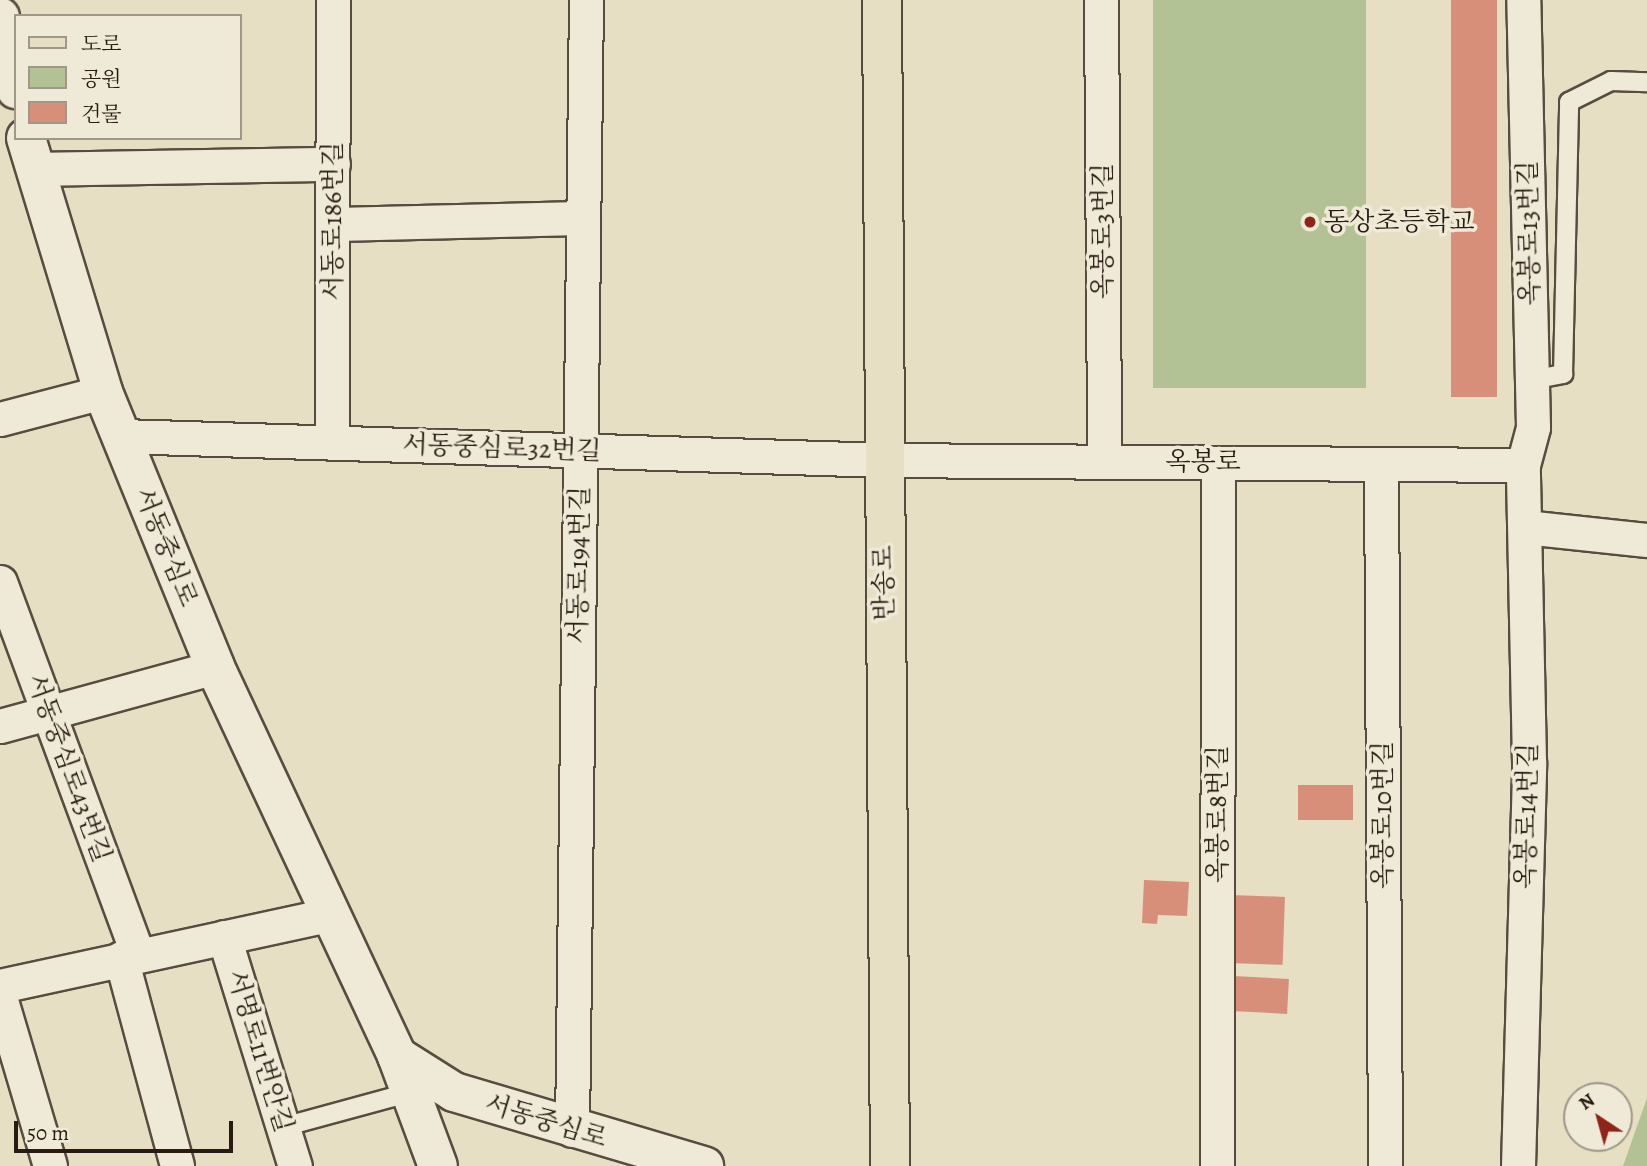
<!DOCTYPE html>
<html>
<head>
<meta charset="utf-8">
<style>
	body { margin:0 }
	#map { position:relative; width:1647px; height:1166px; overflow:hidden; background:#e6dfc3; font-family:Alegreya,"Noto Serif KR",serif }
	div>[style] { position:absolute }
	.green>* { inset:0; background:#b3c295; transform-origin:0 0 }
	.building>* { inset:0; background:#d88f7a; transform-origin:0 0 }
	.roads { filter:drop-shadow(2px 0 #584c3f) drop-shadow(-2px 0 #584c3f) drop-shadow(0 2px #584c3f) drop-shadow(0 -2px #584c3f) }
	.lane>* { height:18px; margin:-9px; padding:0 9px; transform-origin:9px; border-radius:9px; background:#efead8 }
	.street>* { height:33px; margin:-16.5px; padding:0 16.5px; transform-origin:16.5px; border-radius:16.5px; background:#efead8 }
	.secondary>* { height:38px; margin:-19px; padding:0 19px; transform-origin:19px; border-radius:19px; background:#efead8 }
	.primary>* { height:38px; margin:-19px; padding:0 19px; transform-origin:19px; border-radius:19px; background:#e6dfc3 }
	.dots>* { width:19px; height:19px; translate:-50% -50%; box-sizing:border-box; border:4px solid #efead8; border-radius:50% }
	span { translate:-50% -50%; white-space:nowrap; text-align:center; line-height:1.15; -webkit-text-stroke:7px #efead8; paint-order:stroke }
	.street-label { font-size:26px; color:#291b13 }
	.poi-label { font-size:26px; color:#291b13 }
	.left { translate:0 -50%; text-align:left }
	.legend { position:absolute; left:14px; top:14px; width:228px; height:126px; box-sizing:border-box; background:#efead8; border:2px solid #a09789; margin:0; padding:9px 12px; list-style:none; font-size:21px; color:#291b13 }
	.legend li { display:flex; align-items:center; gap:14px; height:35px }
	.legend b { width:35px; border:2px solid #a09789 }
	.north { position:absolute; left:1563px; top:1082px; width:70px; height:70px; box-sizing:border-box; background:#efead8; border:2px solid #a09789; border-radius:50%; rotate:324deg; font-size:19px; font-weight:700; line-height:28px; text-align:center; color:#291b13 }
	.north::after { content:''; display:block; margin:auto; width:24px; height:32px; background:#8f2418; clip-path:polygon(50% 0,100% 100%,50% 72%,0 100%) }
	.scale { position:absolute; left:14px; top:1121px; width:219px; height:32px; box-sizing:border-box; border:4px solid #291b13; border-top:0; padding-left:9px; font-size:21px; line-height:24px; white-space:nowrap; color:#291b13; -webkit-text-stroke:5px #efead8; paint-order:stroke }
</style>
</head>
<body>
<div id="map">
	<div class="green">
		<div style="left:1153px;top:0;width:213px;height:388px"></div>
		<div style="clip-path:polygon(1647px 1098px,1647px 1166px,1623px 1166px)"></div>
	</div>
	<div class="building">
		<div style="left:1451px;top:0;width:46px;height:397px"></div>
		<div style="left:1298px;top:785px;width:55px;height:35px"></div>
		<div style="clip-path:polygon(1144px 880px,1189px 882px,1187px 916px,1158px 915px,1157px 924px,1142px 923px)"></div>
		<div style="left:1231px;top:895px;width:54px;height:68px;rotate:2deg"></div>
		<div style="left:1233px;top:976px;width:56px;height:35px;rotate:3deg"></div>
	</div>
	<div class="roads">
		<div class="lane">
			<div style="left:1532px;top:380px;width:32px;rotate:-11deg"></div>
			<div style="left:1563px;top:374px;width:272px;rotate:-88.7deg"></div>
			<div style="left:1569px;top:102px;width:47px;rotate:-26.6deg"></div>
			<div style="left:1611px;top:81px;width:36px;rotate:2deg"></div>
			<div style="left:283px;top:1127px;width:130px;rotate:-15.2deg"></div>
		</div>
		<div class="street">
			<div style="left:1101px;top:0;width:461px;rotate:89.6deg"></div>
			<div style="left:34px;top:169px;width:299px;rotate:-1deg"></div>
			<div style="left:333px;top:224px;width:250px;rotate:-1.4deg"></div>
			<div style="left:0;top:419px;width:106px;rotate:-14.7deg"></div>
			<div style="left:121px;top:436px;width:762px;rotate:1.8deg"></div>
			<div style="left:883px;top:460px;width:640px;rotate:0.45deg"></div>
			<div style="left:332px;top:443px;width:443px;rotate:-89.9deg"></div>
			<div style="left:1381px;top:464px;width:702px;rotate:89.67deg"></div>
			<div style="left:1525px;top:527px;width:123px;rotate:6.1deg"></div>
			<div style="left:0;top:582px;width:398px;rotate:69.7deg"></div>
			<div style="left:0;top:726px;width:223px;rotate:-15.3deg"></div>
			<div style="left:224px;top:937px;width:240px;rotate:72.8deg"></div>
			<div style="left:121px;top:958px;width:215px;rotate:74.9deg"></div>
			<div style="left:0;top:986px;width:336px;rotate:-12.2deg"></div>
			<div style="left:0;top:997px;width:176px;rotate:73.5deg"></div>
			<div style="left:572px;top:1130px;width:1130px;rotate:-89.29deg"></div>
			<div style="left:1217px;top:1166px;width:703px;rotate:-89.92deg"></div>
			<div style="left:1518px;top:1166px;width:404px;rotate:-88.4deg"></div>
			<div style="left:1529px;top:762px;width:297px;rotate:-91.2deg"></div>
			<div style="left:1523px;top:465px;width:39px;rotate:-75deg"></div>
			<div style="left:1533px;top:427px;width:427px;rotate:-91.3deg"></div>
		</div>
		<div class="secondary">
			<div style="left:0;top:17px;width:74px;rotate:77.5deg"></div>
			<div style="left:26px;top:138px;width:265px;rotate:73.1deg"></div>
			<div style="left:103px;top:392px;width:297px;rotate:67.8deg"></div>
			<div style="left:215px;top:667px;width:429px;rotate:64.9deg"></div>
			<div style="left:397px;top:1056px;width:117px;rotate:69.6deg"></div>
			<div style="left:397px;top:1056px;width:67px;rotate:32.3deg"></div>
			<div style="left:454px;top:1092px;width:261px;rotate:16.5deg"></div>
		</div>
		<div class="primary">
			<div style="left:882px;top:0;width:1166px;rotate:89.61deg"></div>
		</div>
	</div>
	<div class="dots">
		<div style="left:1310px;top:222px;background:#8f2418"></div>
	</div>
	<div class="street-label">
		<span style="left:333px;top:221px;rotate:-90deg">서동로186번길</span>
		<span style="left:1103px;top:231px;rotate:-90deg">옥봉로3번길</span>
		<span style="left:1529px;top:233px;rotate:-91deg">옥봉로13번길</span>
		<span style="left:502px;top:448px;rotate:2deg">서동중심로32번길</span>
		<span style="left:1203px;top:462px">옥봉로</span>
		<span style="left:166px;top:547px;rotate:68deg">서동중심로</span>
		<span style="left:579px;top:565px;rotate:-89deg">서동로194번길</span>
		<span style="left:884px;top:583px;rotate:-91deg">반송로</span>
		<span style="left:69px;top:768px;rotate:70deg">서동중심로43번길</span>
		<span style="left:1218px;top:814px;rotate:-90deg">옥봉로8번길</span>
		<span style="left:1383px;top:815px;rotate:-90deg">옥봉로10번길</span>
		<span style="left:1527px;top:816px;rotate:-89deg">옥봉로14번길</span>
		<span style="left:260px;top:1051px;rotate:73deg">서명로11번안길</span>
		<span style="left:546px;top:1121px;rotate:17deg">서동중심로</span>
	</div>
	<div class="poi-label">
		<span class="left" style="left:1324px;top:222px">동상초등학교</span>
	</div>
	<ul class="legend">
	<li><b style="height:9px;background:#e6dfc3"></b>도로</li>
	<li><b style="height:19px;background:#b3c295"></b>공원</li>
	<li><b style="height:19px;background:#d88f7a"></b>건물</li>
	</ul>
	<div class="north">N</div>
	<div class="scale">50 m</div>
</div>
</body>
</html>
